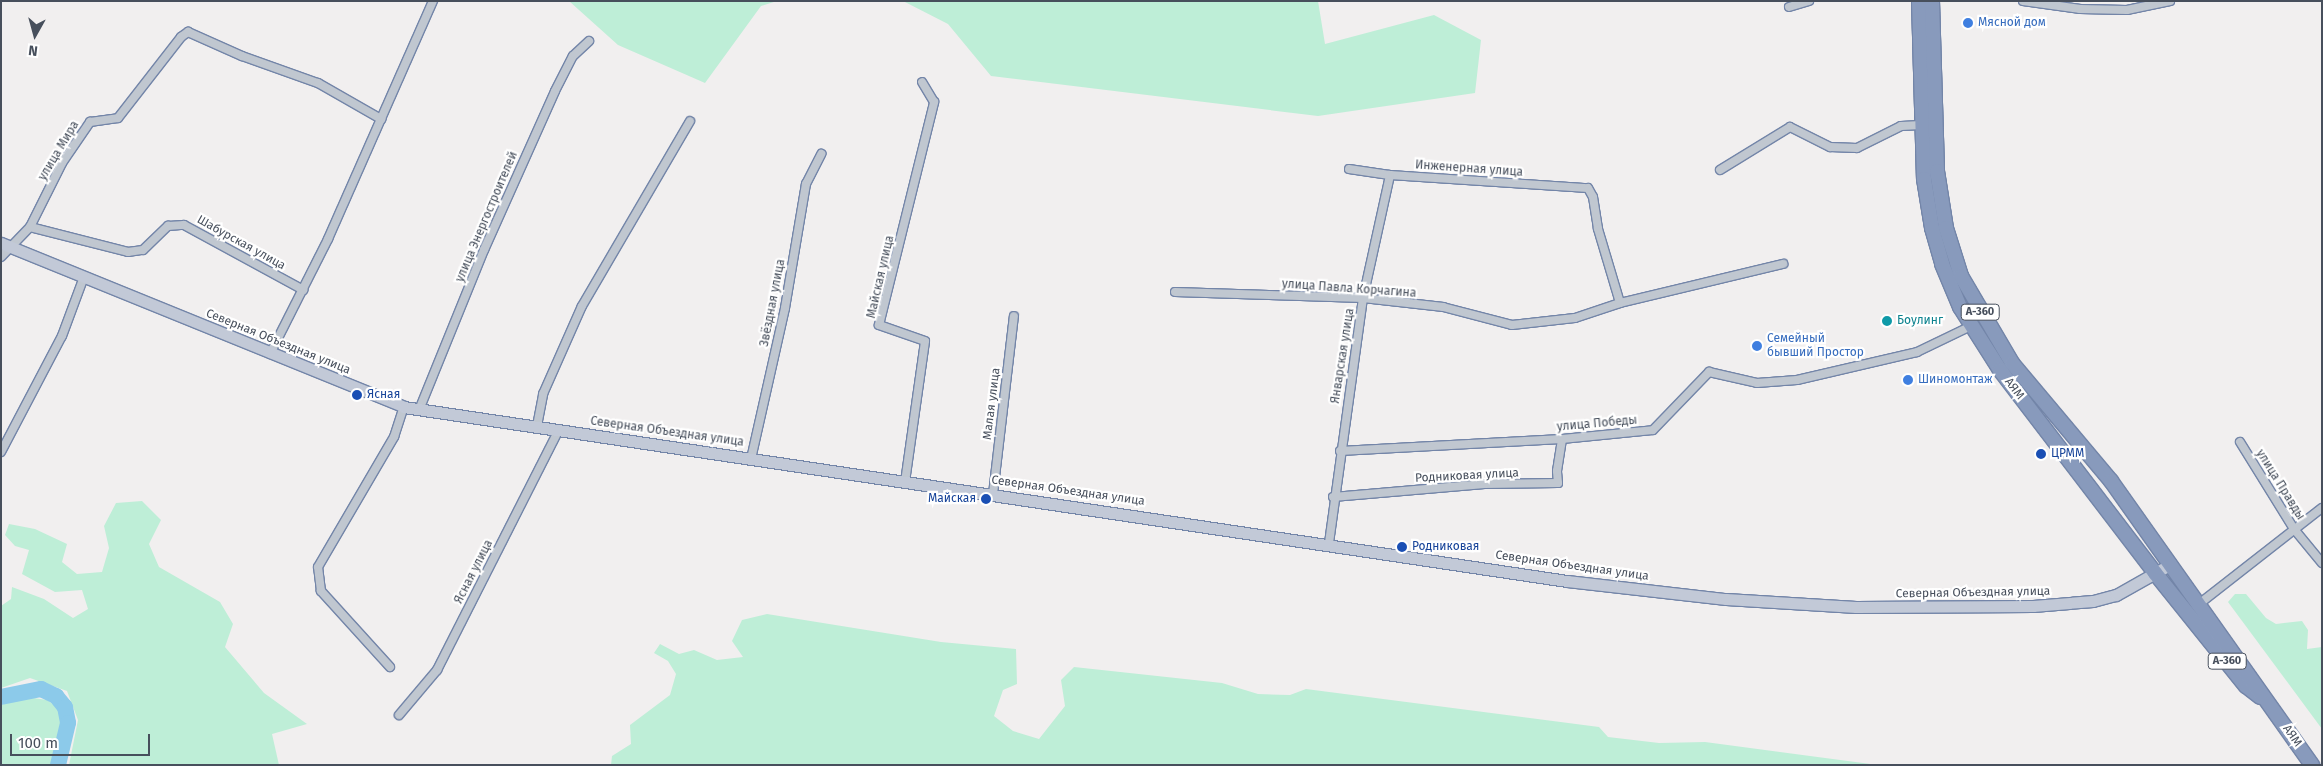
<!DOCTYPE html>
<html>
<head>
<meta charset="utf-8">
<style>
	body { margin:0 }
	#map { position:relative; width:2323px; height:766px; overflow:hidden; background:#f1efef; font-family:"Fira Sans",sans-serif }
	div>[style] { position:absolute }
	.green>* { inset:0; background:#beeed7 }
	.river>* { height:16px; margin:-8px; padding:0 8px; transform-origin:8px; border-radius:8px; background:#8ccaea }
	.roads { filter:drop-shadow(1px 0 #7385a8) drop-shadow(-1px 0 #7385a8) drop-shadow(0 1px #7385a8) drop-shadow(0 -1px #7385a8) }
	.street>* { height:8px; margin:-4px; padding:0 4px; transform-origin:4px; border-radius:4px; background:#c0c7d0 }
	.secondary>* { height:11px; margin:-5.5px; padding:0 5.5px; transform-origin:5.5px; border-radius:5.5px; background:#c2c9d7 }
	.highway>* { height:14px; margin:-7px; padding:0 7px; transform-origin:7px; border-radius:7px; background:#889abc }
	.dots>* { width:14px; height:14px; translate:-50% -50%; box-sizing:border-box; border:2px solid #fff; border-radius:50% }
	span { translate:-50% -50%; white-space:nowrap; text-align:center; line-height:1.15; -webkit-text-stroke:4.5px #fff; paint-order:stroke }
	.shield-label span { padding:1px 4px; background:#fff; border:1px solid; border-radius:4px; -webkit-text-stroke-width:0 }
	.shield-label { font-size:11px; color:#474f5c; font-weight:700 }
	.shop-label { font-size:12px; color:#366cbe }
	.left { translate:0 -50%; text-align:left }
	.street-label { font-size:12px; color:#474f5c }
	.culture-label { font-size:12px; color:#0d838f }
	.transit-label { font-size:12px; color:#164399 }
	.right { translate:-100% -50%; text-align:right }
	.frame { position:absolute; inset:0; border:2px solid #474f5c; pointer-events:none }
	.north { position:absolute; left:10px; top:10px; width:50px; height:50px; -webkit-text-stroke:4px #fff; paint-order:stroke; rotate:187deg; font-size:14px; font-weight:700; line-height:20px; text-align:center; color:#474f5c }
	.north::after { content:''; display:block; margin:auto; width:18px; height:22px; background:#474f5c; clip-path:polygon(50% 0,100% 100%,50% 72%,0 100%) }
	.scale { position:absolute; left:10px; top:734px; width:140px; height:22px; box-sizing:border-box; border:2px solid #474f5c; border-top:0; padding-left:6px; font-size:15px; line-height:18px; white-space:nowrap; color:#474f5c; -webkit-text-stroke:4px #fff; paint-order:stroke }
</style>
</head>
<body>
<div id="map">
	<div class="green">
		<div style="clip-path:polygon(569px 1px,777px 1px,761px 6px,705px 83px,618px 45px)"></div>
		<div style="clip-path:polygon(903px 1px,1318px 1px,1325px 44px,1434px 15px,1481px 40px,1475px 93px,1318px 116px,991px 76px,948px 24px)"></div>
		<div style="clip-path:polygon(142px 501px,161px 520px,149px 544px,159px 567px,220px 602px,233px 624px,225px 647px,264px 693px,307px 724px,272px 734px,279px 765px,69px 765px,78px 720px,67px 691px,30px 678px,1px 688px,1px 606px,11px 599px,12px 587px,44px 599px,73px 618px,88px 609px,82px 590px,55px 592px,22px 574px,29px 550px,15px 546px,5px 535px,9px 524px,35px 529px,67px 544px,62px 562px,77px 574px,102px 572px,109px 548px,104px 526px,116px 503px)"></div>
		<div style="clip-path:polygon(2235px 594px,2246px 594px,2266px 618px,2276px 624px,2302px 621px,2308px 630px,2307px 649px,2322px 647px,2322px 729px,2228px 602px)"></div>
		<div style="clip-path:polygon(767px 614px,941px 642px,1016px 649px,1017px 684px,1003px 690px,994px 716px,1013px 731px,1039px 739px,1065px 706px,1061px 680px,1074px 667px,1222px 683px,1258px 694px,1290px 695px,1306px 689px,1599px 727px,1608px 737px,1659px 743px,1705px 742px,1878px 765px,611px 765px,612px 756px,631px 744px,630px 725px,670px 695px,676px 674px,668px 661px,654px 653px,660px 644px,679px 654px,694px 650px,717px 660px,743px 657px,732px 641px,742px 620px)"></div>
		<div style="clip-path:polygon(27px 697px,47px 700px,60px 709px,65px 723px,55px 765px,1px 765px,1px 705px)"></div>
	</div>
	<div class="river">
		<div style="left:1px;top:697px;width:41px;rotate:-11.3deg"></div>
		<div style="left:41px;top:689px;width:17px;rotate:25deg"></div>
		<div style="left:56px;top:696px;width:14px;rotate:51deg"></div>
		<div style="left:65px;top:707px;width:16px;rotate:79deg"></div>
		<div style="left:68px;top:723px;width:43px;rotate:103.4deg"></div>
	</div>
	<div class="roads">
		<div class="street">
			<div style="left:2023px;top:1px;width:58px;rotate:8deg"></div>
			<div style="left:2080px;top:9px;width:47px;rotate:1.2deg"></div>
			<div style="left:2127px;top:10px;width:44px;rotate:-11.8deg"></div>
			<div style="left:1789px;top:7px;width:21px;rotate:-17deg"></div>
			<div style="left:1349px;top:169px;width:41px;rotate:8.3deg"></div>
			<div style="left:1390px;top:175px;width:198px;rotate:3.8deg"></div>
			<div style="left:1588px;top:188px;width:10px;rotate:61deg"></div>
			<div style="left:1593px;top:197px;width:32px;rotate:81deg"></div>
			<div style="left:1598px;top:229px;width:77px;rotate:73.4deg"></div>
			<div style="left:1720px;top:170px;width:82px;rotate:-31.6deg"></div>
			<div style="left:1790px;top:127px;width:45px;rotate:26.6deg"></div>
			<div style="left:1830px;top:147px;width:27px;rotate:2deg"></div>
			<div style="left:1857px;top:148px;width:49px;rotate:-26.6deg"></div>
			<div style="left:1901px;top:126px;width:20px;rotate:-3deg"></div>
			<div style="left:30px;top:227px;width:101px;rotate:14.3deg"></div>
			<div style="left:128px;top:252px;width:15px;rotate:-8deg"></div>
			<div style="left:143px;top:250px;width:35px;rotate:-44deg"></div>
			<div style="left:168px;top:226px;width:16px;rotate:-4deg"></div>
			<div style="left:184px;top:225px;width:136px;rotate:28.6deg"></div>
			<div style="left:1px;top:257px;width:42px;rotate:-46deg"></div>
			<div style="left:30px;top:227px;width:72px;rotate:-63.4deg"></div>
			<div style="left:62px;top:163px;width:50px;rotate:-55.7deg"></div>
			<div style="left:90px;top:122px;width:28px;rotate:-8deg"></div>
			<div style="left:118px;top:118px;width:103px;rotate:-52.1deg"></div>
			<div style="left:181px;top:37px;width:9px;rotate:-36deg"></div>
			<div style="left:188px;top:32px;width:59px;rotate:24deg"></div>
			<div style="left:242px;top:56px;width:81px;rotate:19.6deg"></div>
			<div style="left:318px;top:83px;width:73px;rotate:29.7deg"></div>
			<div style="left:1175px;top:292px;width:188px;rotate:1.8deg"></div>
			<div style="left:1363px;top:298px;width:81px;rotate:6.4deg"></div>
			<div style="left:1443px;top:307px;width:71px;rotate:14.6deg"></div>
			<div style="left:1512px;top:325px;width:63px;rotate:-6.3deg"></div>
			<div style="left:1575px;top:318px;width:47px;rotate:-18.4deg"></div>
			<div style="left:1620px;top:303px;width:168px;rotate:-13.5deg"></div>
			<div style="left:270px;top:354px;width:129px;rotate:-63.2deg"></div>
			<div style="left:328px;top:239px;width:260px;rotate:-66.2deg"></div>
			<div style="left:419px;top:410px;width:173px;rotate:-67.9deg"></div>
			<div style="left:484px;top:250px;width:174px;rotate:-65.9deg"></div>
			<div style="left:555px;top:91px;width:39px;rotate:-63deg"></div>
			<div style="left:573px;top:56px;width:22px;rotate:-43deg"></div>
			<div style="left:537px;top:426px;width:33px;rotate:-79deg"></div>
			<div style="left:543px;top:394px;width:96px;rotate:-66.1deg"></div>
			<div style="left:582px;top:306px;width:214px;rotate:-59.7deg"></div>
			<div style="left:2240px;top:442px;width:102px;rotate:58.2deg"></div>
			<div style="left:2294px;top:529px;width:44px;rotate:50.5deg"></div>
			<div style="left:1340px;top:451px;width:222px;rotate:-3.1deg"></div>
			<div style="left:1562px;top:439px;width:91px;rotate:-5.6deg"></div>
			<div style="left:1653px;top:430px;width:81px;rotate:-46deg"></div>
			<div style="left:1709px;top:372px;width:49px;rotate:12.9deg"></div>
			<div style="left:1757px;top:383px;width:40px;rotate:-4.3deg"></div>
			<div style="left:1797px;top:380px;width:123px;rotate:-13.1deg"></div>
			<div style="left:1917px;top:352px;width:60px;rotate:-25.7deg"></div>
			<div style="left:1px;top:452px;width:131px;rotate:-62.3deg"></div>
			<div style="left:62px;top:336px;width:63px;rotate:-69.6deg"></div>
			<div style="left:751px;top:459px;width:155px;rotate:-77.3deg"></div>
			<div style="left:785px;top:308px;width:126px;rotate:-80.4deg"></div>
			<div style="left:806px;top:184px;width:34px;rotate:-63deg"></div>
			<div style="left:905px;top:482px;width:142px;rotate:-81.9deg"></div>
			<div style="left:925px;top:341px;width:49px;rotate:-160.8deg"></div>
			<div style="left:879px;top:325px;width:230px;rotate:-76.1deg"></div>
			<div style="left:934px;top:102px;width:23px;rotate:-121deg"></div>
			<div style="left:993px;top:494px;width:179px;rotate:-83.3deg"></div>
			<div style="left:1333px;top:497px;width:152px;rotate:-4.9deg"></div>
			<div style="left:1484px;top:484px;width:74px;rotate:-0.8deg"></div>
			<div style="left:1558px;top:483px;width:12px;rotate:-95deg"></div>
			<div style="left:1557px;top:471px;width:32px;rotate:-81deg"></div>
			<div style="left:1329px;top:543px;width:247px;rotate:-82.1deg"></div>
			<div style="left:1363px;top:298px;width:126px;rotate:-77.6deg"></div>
			<div style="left:2199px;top:604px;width:156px;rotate:-38deg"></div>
			<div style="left:390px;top:667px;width:103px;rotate:-132.2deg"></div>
			<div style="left:321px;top:591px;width:24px;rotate:-97deg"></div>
			<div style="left:318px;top:567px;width:151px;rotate:-59.7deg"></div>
			<div style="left:394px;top:437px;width:32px;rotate:-72deg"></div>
			<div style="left:399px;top:715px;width:59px;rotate:-49.8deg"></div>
			<div style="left:437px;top:670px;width:269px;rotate:-63.1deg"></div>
		</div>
		<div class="secondary">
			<div style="left:1px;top:243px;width:435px;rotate:22.1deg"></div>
			<div style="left:404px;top:407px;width:1176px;rotate:8.51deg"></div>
			<div style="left:1567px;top:581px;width:160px;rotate:6.5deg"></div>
			<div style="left:1726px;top:599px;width:130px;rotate:3.5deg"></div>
			<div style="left:1856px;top:607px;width:177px;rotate:-0.3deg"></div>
			<div style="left:2033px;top:606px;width:60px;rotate:-4.8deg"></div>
			<div style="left:2093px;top:601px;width:24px;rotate:-15deg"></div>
			<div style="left:2116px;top:595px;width:63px;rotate:-29.4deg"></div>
		</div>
		<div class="highway">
			<div style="left:1919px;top:1px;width:178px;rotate:88.4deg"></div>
			<div style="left:1924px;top:179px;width:50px;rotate:80.7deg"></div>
			<div style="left:1932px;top:228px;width:37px;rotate:74deg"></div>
			<div style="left:1942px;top:264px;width:47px;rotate:67.3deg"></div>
			<div style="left:1960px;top:307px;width:75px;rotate:57.6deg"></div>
			<div style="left:2000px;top:370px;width:255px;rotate:52.6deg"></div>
			<div style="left:2155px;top:573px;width:145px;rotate:51.2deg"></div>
			<div style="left:2246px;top:686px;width:18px;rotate:38deg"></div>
			<div style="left:1932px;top:1px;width:170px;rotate:88.3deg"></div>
			<div style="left:1937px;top:171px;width:58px;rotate:81deg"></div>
			<div style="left:1946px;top:228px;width:50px;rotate:72.6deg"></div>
			<div style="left:1961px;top:276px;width:101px;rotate:59.6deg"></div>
			<div style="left:2012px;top:363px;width:154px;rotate:50deg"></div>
			<div style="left:2111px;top:481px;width:348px;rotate:54.7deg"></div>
		</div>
	</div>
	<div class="dots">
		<div style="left:1968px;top:23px;background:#3f7fe0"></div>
		<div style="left:1887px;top:321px;background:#0f9aa8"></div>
		<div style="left:1757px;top:346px;background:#3f7fe0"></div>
		<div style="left:1908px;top:380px;background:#3f7fe0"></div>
		<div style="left:357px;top:395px;background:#1a4fb4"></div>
		<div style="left:2041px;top:454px;background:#1a4fb4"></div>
		<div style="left:986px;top:499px;background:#1a4fb4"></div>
		<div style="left:1402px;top:547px;background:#1a4fb4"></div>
	</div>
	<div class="shield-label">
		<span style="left:1980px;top:312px">А-360</span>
		<span style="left:2227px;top:661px">А-360</span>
	</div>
	<div class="shop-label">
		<span class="left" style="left:1978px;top:23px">Мясной дом</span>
		<span class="left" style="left:1767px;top:346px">Семейный<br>бывший Простор</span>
		<span class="left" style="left:1918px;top:380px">Шиномонтаж</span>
	</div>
	<div class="street-label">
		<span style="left:59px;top:151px;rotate:-59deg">улица Мира</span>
		<span style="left:1469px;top:169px;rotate:4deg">Инженерная улица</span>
		<span style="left:487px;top:217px;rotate:-67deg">улица Энергостроителей</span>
		<span style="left:241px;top:243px;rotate:29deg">Шабурская улица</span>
		<span style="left:881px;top:277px;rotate:-77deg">Майская улица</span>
		<span style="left:1349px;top:289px;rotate:4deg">улица Павла Корчагина</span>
		<span style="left:773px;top:303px;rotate:-79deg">Звёздная улица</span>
		<span style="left:278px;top:342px;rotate:22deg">Северная Объездная улица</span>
		<span style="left:1343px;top:356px;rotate:-81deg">Январская улица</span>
		<span style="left:2014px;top:389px;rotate:53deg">АЯМ</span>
		<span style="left:992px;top:404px;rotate:-83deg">Малая улица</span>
		<span style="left:1597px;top:424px;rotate:-5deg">улица Победы</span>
		<span style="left:667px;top:432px;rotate:8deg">Северная Объездная улица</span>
		<span style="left:1467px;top:476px;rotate:-3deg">Родниковая улица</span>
		<span style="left:2280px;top:485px;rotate:58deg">улица Правды</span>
		<span style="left:1068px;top:491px;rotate:8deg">Северная Объездная улица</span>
		<span style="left:1572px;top:566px;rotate:8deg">Северная Объездная улица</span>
		<span style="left:474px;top:572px;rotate:-63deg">Ясная улица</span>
		<span style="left:1973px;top:593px;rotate:-1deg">Северная Объездная улица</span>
		<span style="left:2292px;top:736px;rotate:55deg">АЯМ</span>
	</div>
	<div class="culture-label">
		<span class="left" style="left:1897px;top:321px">Боулинг</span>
	</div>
	<div class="transit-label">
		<span class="left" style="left:367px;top:395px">Ясная</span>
		<span class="left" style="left:2051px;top:454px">ЦРММ</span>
		<span class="right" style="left:976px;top:499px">Майская</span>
		<span class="left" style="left:1412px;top:547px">Родниковая</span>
	</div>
	<div class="frame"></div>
	<div class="north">N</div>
	<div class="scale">100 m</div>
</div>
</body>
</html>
